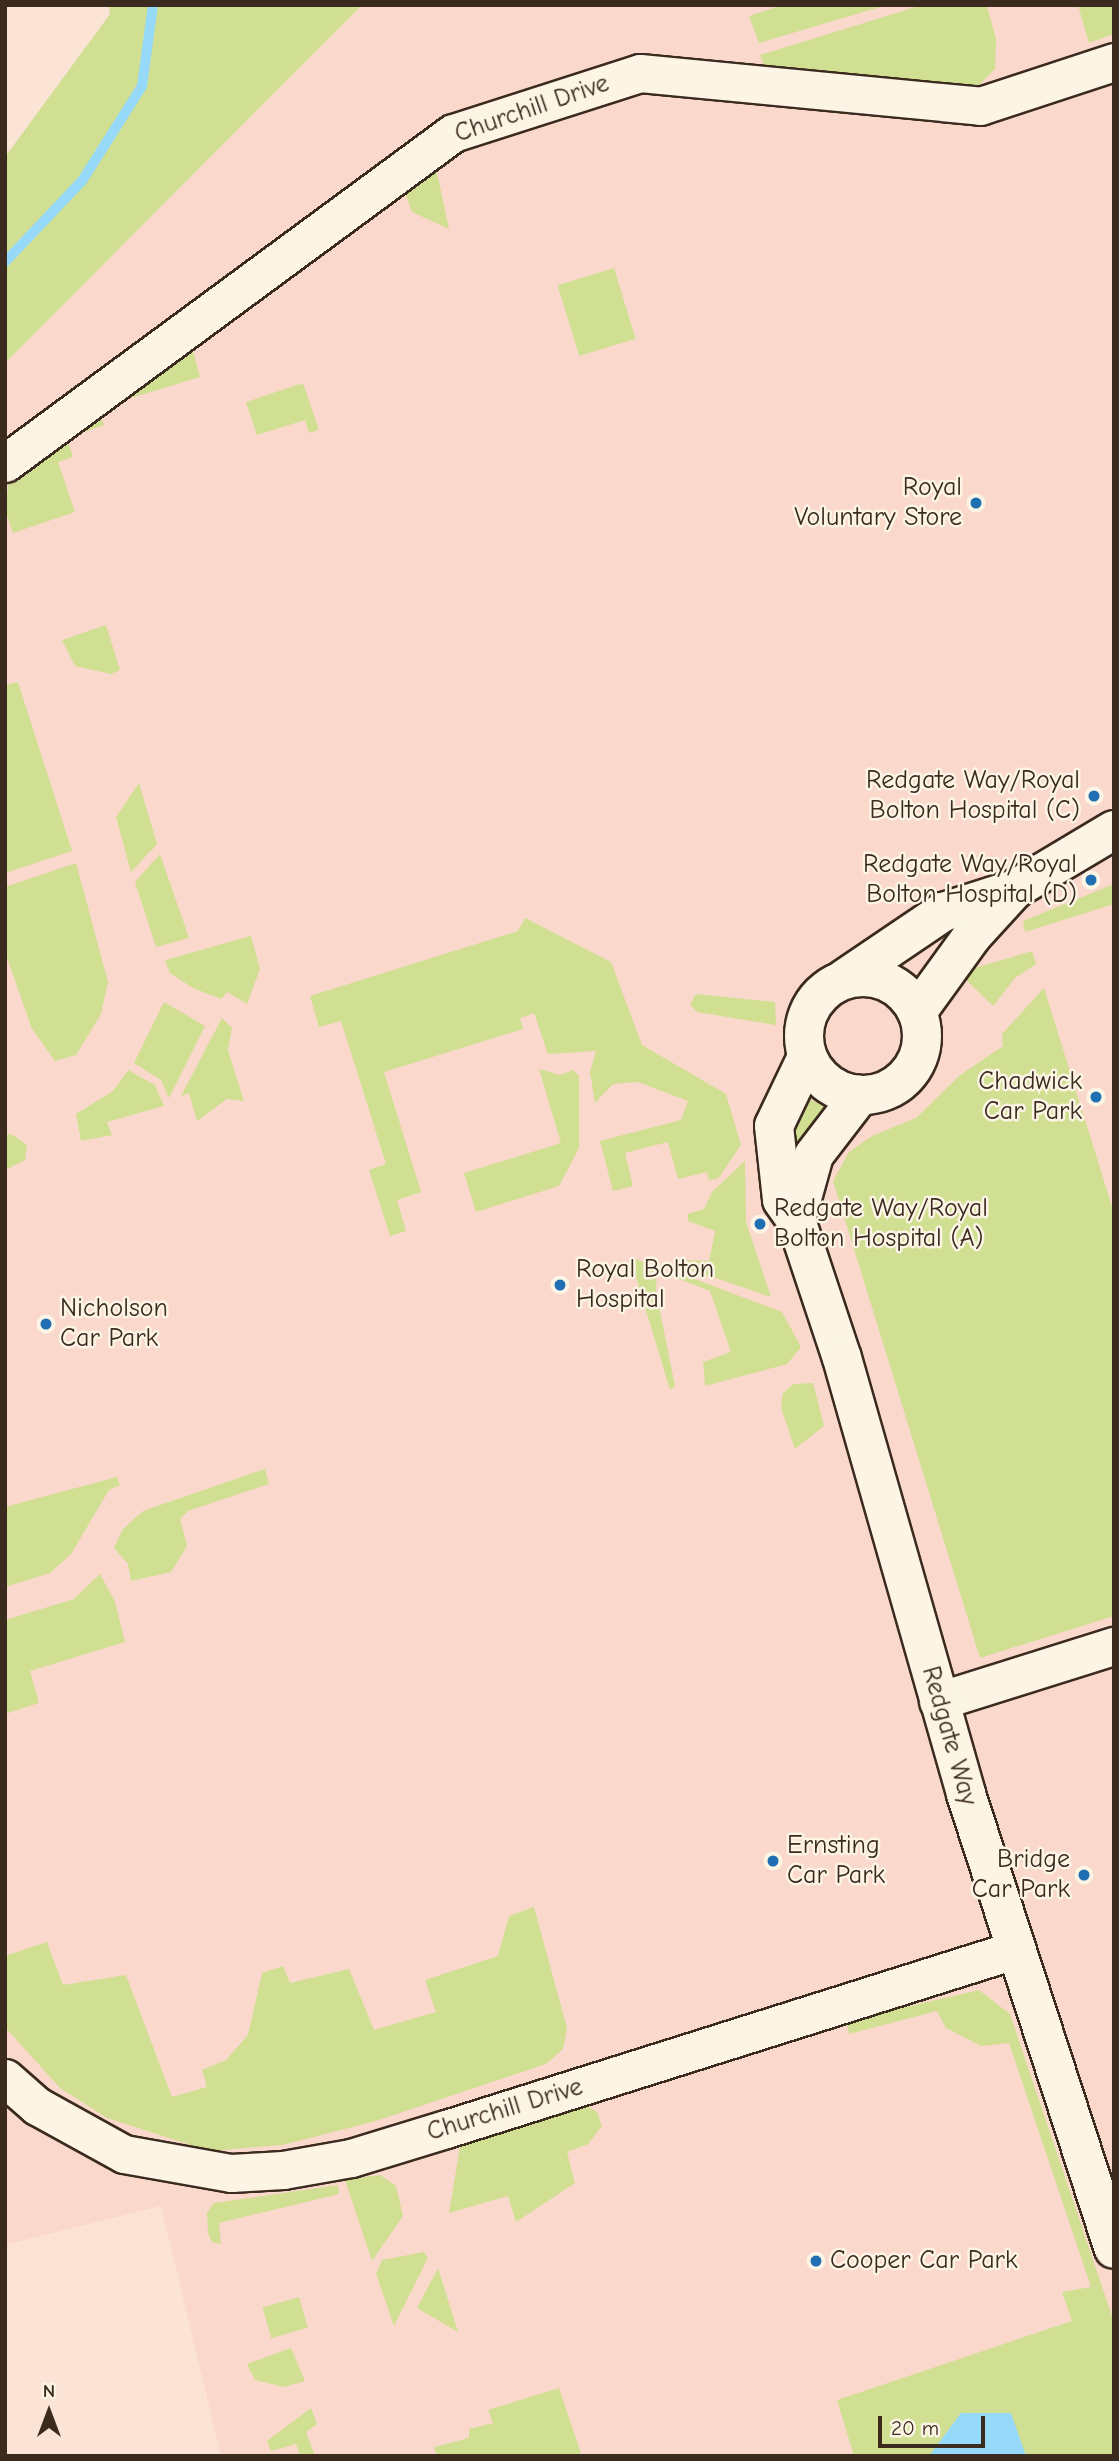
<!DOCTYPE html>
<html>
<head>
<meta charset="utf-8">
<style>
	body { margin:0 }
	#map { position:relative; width:1119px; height:2461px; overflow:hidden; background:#fbe4d6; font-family:"Comic Neue",sans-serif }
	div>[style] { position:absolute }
	.built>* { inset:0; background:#fad8cb }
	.green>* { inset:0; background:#d1df93; transform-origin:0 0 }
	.water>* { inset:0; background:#96d9f8 }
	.stream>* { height:10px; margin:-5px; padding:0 5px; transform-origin:5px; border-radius:5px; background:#96d9f8 }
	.roads { filter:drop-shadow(2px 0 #3b2a1e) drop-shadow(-2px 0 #3b2a1e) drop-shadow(0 2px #3b2a1e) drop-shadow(0 -2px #3b2a1e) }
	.minor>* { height:37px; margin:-18.5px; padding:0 18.5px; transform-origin:18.5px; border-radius:18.5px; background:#fcf5e5 }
	.tertiary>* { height:38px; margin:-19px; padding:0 19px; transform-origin:19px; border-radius:19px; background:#fcf5e5 }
	.tertiary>.ring { margin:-19px; padding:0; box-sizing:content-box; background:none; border:38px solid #fcf5e5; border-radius:50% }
	.dots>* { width:19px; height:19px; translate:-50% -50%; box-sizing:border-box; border:4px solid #fcf5e5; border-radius:50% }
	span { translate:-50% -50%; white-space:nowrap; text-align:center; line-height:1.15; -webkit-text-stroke:5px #fcf5e5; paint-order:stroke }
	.street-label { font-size:26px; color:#3b2a1e }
	.poi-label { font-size:26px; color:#3b2a1e }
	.right { translate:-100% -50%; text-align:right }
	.left { translate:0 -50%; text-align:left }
	.frame { position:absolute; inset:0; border:7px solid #3b2a1e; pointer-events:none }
	.north { position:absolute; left:14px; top:2377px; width:70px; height:70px; -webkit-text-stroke:5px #fcf5e5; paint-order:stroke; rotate:0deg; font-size:19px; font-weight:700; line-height:28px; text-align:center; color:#3b2a1e }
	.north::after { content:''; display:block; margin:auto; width:24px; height:32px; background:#3b2a1e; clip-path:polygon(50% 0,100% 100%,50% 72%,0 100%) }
	.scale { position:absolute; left:878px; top:2416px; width:107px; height:32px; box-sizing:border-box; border:4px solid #3b2a1e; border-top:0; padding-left:9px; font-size:21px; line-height:24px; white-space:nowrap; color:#3b2a1e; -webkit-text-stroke:5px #fcf5e5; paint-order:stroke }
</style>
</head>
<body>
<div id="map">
	<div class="built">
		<div style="clip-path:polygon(362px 5px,1114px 5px,1114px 2456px,221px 2456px,161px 2206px,5px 2245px,5px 363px)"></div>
	</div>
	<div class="green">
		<div style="clip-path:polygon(109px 5px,362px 5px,5px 363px,5px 157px,110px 14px)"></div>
		<div style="clip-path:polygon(783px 5px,887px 5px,759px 43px,749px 16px)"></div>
		<div style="clip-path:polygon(922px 5px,987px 6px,996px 39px,995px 69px,977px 87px,765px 68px,760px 55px)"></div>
		<div style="clip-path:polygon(1078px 5px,1114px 5px,1114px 34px,1089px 43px)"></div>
		<div style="clip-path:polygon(436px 168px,449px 229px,412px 212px,406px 196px,415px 180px)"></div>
		<div style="left:614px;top:268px;width:74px;height:59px;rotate:73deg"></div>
		<div style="clip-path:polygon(191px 343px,200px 377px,98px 408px,104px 425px,67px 438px,73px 457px,58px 462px,75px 512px,13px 533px,5px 510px,10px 472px,95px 407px)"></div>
		<div style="clip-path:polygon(303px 383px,319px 430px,309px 433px,305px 420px,257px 435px,246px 402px)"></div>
		<div style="clip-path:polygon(106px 625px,120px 670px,111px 674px,75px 666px,62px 640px)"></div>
		<div style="clip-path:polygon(18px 682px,72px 851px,5px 873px,5px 685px)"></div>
		<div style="clip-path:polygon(139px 783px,157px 844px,131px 872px,116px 817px)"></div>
		<div style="clip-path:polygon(160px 854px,189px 938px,156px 947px,135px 882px)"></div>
		<div style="clip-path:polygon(76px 863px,108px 982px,101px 1014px,76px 1055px,55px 1061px,32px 1029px,5px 952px,5px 887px)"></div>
		<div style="clip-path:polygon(1114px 884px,1114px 904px,1025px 932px,1023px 921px)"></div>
		<div style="clip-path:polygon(525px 918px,611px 962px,642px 1045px,726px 1094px,741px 1145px,718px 1179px,709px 1180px,707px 1172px,678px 1179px,668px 1142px,625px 1153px,633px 1186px,613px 1191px,600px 1141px,681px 1120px,688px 1101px,638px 1082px,613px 1084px,595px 1103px,590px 1072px,596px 1051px,548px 1054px,534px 1013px,520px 1018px,523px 1029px,384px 1072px,421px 1192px,397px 1200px,406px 1231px,390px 1236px,369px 1170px,386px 1164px,341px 1021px,319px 1027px,310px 996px,518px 931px)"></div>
		<div style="clip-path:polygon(251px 936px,260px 969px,247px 1004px,227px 992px,221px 999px,193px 988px,170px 973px,165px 960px)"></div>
		<div style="clip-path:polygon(1032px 951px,1036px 964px,1015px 978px,993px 1006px,966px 980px,975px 968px)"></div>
		<div style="clip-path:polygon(1044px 988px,1114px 1213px,1114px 1616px,980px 1658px,833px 1181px,849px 1152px,872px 1136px,916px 1118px,959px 1076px,1003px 1046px,1002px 1034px)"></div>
		<div style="clip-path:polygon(696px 994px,775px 1002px,776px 1025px,697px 1012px,690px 1004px)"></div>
		<div style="clip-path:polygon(164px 1002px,205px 1026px,169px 1098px,161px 1080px,134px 1063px)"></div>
		<div style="clip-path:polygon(222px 1018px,232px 1028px,228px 1050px,244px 1101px,227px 1099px,197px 1121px,189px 1093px,181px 1096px)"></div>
		<div style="clip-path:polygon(539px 1069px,560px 1075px,573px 1070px,579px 1076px,579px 1148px,559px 1186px,476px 1212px,464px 1173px,561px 1143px)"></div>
		<div style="clip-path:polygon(128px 1070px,155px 1085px,164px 1106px,107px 1122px,112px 1135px,81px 1141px,76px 1114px,113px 1091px)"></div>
		<div style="clip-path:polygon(806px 1097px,829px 1109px,795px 1160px,791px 1134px)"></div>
		<div style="clip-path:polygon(11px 1134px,27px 1145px,25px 1160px,5px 1170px,5px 1135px)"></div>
		<div style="clip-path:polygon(745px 1161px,746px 1222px,771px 1297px,680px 1266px,680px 1260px,709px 1261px,715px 1231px,688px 1221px,688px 1214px,704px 1209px,712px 1192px)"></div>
		<div style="clip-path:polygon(630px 1257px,657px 1267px,656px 1291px,675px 1386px,670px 1390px)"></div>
		<div style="clip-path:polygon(679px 1273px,782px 1312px,801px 1347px,787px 1364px,705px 1386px,703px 1362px,731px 1352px,710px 1291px,679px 1279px)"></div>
		<div style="clip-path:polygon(813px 1383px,824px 1426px,795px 1449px,781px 1408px,783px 1393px,794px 1384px)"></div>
		<div style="clip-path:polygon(265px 1469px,269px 1484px,188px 1511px,180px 1519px,187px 1546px,171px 1572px,131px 1581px,128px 1564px,114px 1548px,123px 1529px,143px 1511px)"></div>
		<div style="clip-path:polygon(117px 1477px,120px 1485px,109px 1490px,71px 1554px,50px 1573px,5px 1587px,5px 1507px)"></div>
		<div style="clip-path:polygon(100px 1574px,115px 1602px,125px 1642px,30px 1671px,39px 1703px,5px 1714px,5px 1620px,74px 1599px)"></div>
		<div style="clip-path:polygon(534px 1907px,567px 2028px,563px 2049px,546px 2064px,376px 2121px,282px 2145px,210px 2151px,107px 2118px,60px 2088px,5px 2027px,5px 1956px,47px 1942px,63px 1985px,126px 1975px,172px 2097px,207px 2087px,202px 2070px,226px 2060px,248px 2035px,262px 1973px,283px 1966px,290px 1983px,349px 1969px,374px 2030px,436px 2012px,425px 1980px,498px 1956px,509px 1916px)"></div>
		<div style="clip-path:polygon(979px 1990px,1010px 2014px,1114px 2322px,1114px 2456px,854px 2456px,837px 2400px,1072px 2321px,1062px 2292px,1091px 2287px,1009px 2043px,981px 2046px,946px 2028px,937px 2011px,849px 2034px,846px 2021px)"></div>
		<div style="clip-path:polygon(585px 2105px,597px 2112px,602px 2126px,588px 2144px,567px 2152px,575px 2183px,516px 2222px,508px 2196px,449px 2213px,460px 2146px)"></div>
		<div style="clip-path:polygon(380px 2175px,396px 2186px,403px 2216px,372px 2261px,345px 2180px)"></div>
		<div style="clip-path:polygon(338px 2185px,339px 2194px,219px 2223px,221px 2244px,212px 2242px,208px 2233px,207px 2213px,214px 2203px)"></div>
		<div style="clip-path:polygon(424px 2252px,428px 2258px,394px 2326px,376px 2274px,382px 2260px)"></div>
		<div style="clip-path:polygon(438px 2268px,458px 2332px,417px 2308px)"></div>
		<div style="left:299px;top:2297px;width:32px;height:38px;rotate:74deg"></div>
		<div style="clip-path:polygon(291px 2348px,305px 2381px,284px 2387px,255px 2380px,247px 2364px)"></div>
		<div style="clip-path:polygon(559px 2388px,582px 2456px,437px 2456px,434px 2447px,469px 2438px,469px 2429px,493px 2423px,488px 2410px)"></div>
		<div style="clip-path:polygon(311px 2408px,317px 2424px,306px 2432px,315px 2456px,300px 2456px,296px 2444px,271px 2451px,267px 2441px)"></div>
	</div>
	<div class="water">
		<div style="clip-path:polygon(961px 2413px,1011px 2413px,1026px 2456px,929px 2456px)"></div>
	</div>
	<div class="stream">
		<div style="left:5px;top:262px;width:112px;rotate:-46.5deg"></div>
		<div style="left:82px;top:181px;width:112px;rotate:-57.7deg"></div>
		<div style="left:142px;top:86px;width:82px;rotate:-82.3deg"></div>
	</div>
	<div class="roads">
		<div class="minor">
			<div style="left:5px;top:463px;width:556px;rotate:-36.38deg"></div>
			<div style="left:453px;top:133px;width:196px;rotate:-17.8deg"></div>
			<div style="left:640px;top:73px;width:342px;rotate:5.5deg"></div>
			<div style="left:980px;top:106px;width:141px;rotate:-18.2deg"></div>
			<div style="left:938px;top:1701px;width:184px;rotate:-17.4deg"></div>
			<div style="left:5px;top:2078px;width:43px;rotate:41.2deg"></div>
			<div style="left:37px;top:2106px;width:99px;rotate:28.9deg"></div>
			<div style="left:124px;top:2154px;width:109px;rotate:10.1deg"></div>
			<div style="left:231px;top:2173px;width:52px;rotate:-3.3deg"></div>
			<div style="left:283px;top:2170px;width:69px;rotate:-10deg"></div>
			<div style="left:351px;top:2158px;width:99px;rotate:-17deg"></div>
			<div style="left:446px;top:2129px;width:596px;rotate:-17.49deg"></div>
		</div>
		<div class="tertiary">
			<div class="ring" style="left:804px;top:977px;width:80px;height:80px"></div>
			<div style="left:844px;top:979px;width:120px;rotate:-34.1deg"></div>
			<div style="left:943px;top:912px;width:76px;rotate:-17.7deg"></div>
			<div style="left:1015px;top:889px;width:115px;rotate:-30.8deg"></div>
			<div style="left:917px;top:1012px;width:94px;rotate:-54.1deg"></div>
			<div style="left:972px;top:936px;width:62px;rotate:-47.6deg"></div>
			<div style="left:807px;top:1057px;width:76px;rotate:115.6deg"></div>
			<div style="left:774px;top:1126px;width:74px;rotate:83.8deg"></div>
			<div style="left:782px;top:1200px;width:24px;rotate:55deg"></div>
			<div style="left:796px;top:1220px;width:145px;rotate:71.6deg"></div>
			<div style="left:842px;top:1358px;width:453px;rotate:74.1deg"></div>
			<div style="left:966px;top:1794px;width:478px;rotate:72deg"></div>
			<div style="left:796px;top:1220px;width:67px;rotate:-74.5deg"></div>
			<div style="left:814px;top:1155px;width:76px;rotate:-52.5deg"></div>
		</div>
	</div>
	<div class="dots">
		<div style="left:976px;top:503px;background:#1f6fb2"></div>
		<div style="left:1094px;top:796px;background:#1f6fb2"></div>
		<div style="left:1091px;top:880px;background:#1f6fb2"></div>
		<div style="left:1096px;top:1097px;background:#1f6fb2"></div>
		<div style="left:760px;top:1224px;background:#1f6fb2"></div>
		<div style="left:560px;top:1285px;background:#1f6fb2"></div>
		<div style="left:46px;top:1324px;background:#1f6fb2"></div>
		<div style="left:773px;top:1861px;background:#1f6fb2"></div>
		<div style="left:1084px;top:1875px;background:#1f6fb2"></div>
		<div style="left:816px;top:2261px;background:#1f6fb2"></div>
	</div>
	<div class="street-label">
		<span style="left:532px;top:109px;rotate:-19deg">Churchill Drive</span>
		<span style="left:949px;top:1736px;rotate:74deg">Redgate Way</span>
		<span style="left:505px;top:2110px;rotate:-17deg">Churchill Drive</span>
	</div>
	<div class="poi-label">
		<span class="right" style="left:962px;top:503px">Royal<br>Voluntary Store</span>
		<span class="right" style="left:1080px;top:796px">Redgate Way/Royal<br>Bolton Hospital (C)</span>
		<span class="right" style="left:1077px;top:880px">Redgate Way/Royal<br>Bolton Hospital (D)</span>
		<span class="right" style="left:1082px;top:1097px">Chadwick<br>Car Park</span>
		<span class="left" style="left:774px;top:1224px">Redgate Way/Royal<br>Bolton Hospital (A)</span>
		<span class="left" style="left:576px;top:1285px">Royal Bolton<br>Hospital</span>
		<span class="left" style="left:60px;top:1324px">Nicholson<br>Car Park</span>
		<span class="left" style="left:787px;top:1861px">Ernsting<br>Car Park</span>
		<span class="right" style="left:1070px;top:1875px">Bridge<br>Car Park</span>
		<span class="left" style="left:830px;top:2261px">Cooper Car Park</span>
	</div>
	<div class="frame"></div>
	<div class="north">N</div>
	<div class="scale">20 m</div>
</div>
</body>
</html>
